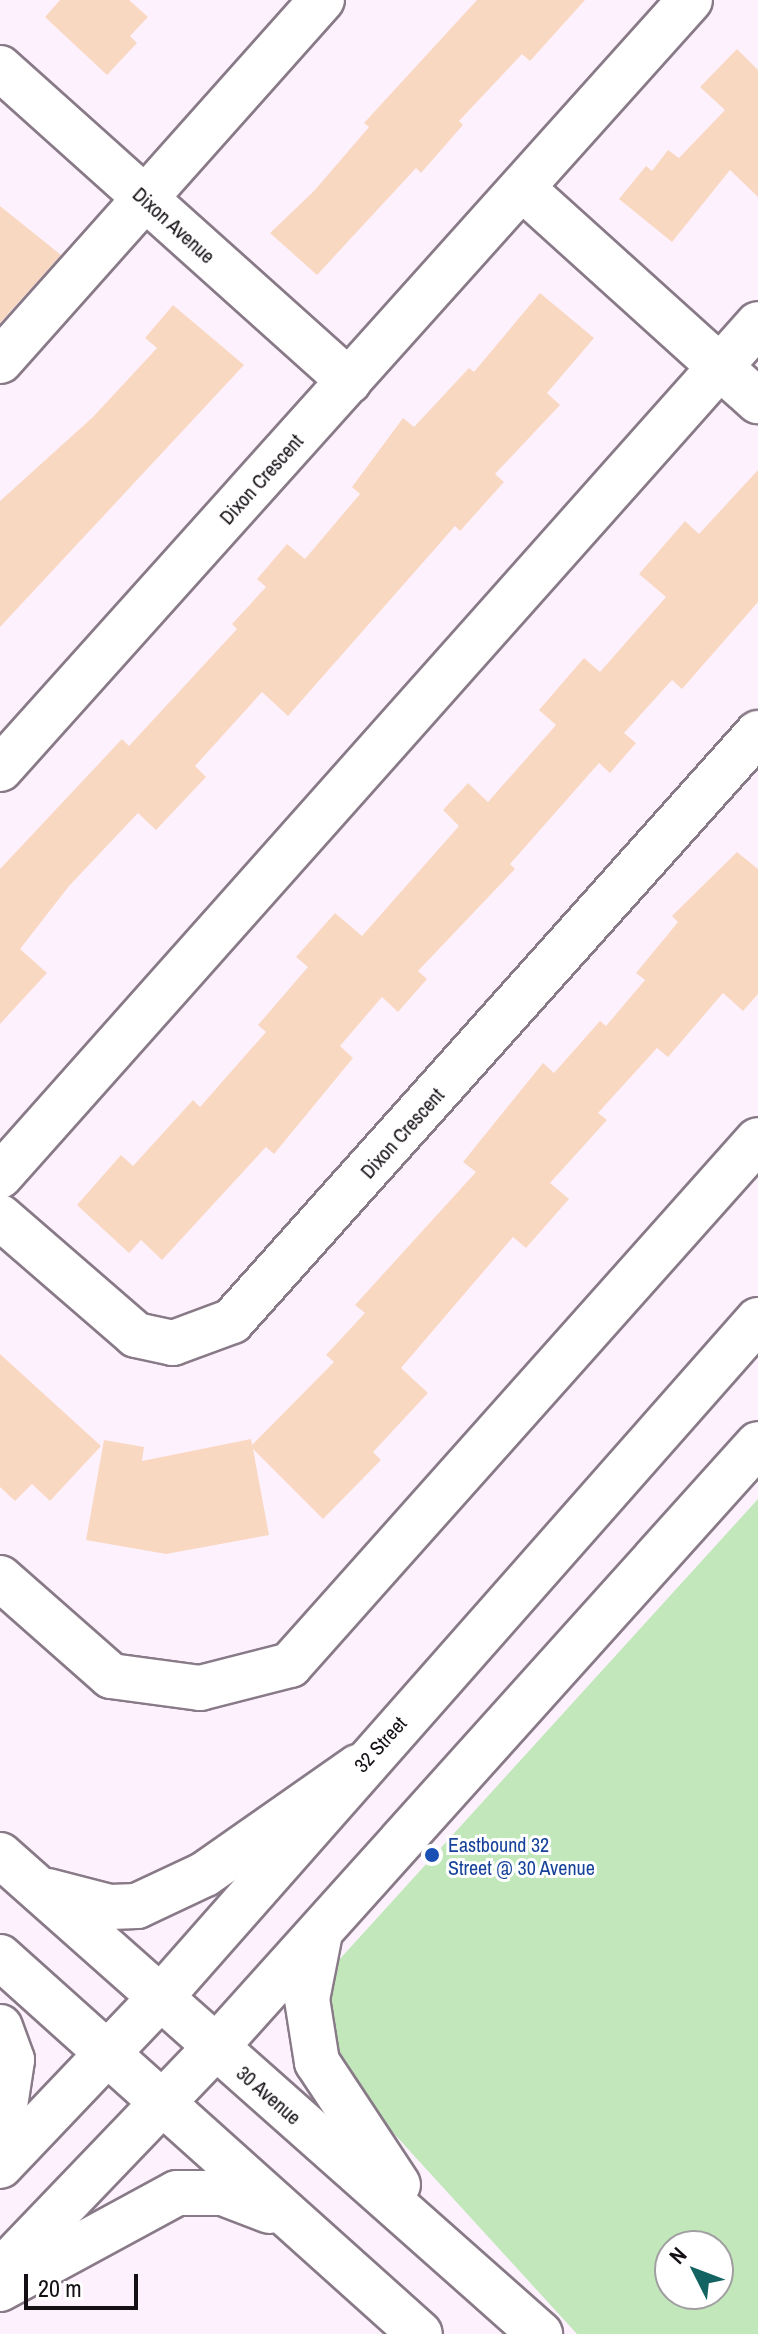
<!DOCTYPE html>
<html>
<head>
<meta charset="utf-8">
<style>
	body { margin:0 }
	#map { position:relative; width:758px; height:2334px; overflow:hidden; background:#fef1fe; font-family:"Archivo Narrow",sans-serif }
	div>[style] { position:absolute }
	.green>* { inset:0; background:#c1e7ba }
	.building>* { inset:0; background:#f9d8c2 }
	.roads { filter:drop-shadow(2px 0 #897a88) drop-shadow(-2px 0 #897a88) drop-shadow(0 2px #897a88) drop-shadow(0 -2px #897a88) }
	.minor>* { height:44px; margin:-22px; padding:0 22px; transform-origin:22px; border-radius:22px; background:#fff }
	.major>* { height:44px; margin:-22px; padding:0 22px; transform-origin:22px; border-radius:22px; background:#fff }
	.dots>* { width:22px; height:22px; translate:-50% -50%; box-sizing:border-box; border:4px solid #fff; border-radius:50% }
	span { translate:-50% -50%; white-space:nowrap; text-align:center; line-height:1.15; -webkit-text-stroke:6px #fff; paint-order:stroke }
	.street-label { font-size:20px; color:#151015 }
	.transit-label { font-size:20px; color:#164399 }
	.left { translate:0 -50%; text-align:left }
	.north { position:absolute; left:654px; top:2230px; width:80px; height:80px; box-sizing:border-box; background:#fff; border:2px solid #a19fa1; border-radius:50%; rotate:312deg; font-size:22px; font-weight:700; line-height:32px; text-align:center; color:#151015 }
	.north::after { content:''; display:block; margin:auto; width:28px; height:36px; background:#136362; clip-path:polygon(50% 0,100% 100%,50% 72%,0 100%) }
	.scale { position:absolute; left:24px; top:2274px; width:114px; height:36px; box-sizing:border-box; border:4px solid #151015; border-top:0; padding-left:10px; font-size:24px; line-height:28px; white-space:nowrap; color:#151015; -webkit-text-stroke:6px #fff; paint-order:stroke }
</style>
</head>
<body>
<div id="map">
	<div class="green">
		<div style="clip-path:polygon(evenodd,758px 1499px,758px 2334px,577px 2334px,354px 2090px,326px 2024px,338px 1961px,758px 1499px,670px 2246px,718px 2246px,718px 2294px,670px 2294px,670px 2246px)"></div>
	</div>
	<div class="building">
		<div style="clip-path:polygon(60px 0,129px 0,148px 17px,130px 36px,137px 43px,107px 75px,45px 17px)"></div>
		<div style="clip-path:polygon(477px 0,585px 0,530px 61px,522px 54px,459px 121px,463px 125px,421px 173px,416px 168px,317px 275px,270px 233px,314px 191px,369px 127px,364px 123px)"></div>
		<div style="clip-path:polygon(737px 49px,758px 70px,758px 197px,730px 170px,672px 242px,619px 199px,646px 166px,652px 171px,668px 150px,679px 158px,725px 110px,700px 87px)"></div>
		<div style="clip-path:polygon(0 206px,61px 255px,0 323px)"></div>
		<div style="clip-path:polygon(540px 293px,594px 338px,547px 393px,560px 405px,495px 474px,504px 482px,460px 531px,455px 526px,288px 716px,262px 692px,195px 766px,206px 777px,156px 830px,138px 813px,69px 886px,20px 949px,47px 973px,0 1024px,0 869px,122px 739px,129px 746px,237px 629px,232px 624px,266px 587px,257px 579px,287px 544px,305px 559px,360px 494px,352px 487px,403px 418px,414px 427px,469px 368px,474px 372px)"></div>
		<div style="clip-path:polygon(173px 305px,244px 365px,0 627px,0 501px,93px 417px,157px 348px,145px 338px)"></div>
		<div style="clip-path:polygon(758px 470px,758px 602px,682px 689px,672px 680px,624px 733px,636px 743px,610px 773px,599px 763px,510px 864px,515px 869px,418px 971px,427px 979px,398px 1012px,382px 997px,340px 1046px,353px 1058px,274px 1154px,266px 1147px,162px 1260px,141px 1240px,129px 1253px,77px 1205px,121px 1155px,133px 1166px,193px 1100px,200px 1107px,266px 1032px,258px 1025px,308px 967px,296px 957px,335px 913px,362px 936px,459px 826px,443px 810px,468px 783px,488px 802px,556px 725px,539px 710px,584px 658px,600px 672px,666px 597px,639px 574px,685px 521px,699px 534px)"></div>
		<div style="clip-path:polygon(737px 852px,758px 869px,758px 994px,743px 1011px,723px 993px,668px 1057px,657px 1048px,598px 1113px,607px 1120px,550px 1183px,569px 1199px,526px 1248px,513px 1237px,401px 1368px,428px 1393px,373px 1452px,381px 1460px,323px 1519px,253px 1449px,269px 1535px,166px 1554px,86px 1540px,104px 1440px,144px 1447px,142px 1461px,251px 1439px,252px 1445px,334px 1362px,326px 1355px,365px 1313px,355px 1305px,476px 1172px,463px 1162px,543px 1063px,554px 1073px,600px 1021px,606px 1026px,645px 980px,636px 973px,678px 922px,672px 916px)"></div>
		<div style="clip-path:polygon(0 1354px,101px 1446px,50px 1501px,32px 1484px,15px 1501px,0 1487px)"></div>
	</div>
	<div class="roads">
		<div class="minor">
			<div style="left:0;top:68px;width:469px;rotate:41.9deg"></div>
			<div style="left:522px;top:188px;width:318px;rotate:42.1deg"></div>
			<div style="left:0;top:361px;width:484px;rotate:-48.3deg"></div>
			<div style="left:0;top:769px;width:1033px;rotate:-48.1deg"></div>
			<div style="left:0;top:1176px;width:1140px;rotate:-48.34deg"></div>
			<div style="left:0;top:1217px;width:180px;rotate:40.9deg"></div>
			<div style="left:136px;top:1335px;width:38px;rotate:12deg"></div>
			<div style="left:173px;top:1343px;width:63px;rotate:-20.4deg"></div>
			<div style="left:232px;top:1321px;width:789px;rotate:-48.19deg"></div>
			<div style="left:0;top:1578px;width:148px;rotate:41.4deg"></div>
			<div style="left:111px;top:1676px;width:90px;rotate:7.7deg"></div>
			<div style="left:200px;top:1688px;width:93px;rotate:-14.3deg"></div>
			<div style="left:290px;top:1665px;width:703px;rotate:-48.29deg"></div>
			<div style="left:160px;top:1998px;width:904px;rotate:-48.59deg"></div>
			<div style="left:215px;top:2048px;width:812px;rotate:-48.04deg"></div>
		</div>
		<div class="major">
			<div style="left:0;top:1855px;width:722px;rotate:41.57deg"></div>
			<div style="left:48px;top:1891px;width:64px;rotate:14.5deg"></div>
			<div style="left:110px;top:1907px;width:27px;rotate:-2deg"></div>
			<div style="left:137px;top:1906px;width:75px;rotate:-25.2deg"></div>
			<div style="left:205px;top:1874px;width:187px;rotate:-35deg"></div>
			<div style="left:319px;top:1938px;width:62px;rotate:101.1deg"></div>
			<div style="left:307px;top:1999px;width:64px;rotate:81deg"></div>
			<div style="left:317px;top:2062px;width:147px;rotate:56.6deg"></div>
			<div style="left:0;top:1957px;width:564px;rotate:41.91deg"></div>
			<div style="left:0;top:2027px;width:35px;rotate:70deg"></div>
			<div style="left:12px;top:2060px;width:79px;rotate:98.7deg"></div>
			<div style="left:0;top:2166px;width:232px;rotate:-46.4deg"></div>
			<div style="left:0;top:2272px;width:310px;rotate:-46.2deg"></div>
			<div style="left:0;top:2289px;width:201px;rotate:-28.5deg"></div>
			<div style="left:177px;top:2193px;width:46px"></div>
			<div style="left:223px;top:2193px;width:50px;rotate:21deg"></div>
		</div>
	</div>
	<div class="dots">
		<div style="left:432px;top:1855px;background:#1a4fb4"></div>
	</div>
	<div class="street-label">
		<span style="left:174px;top:225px;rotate:42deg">Dixon Avenue</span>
		<span style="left:261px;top:479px;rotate:-48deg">Dixon Crescent</span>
		<span style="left:402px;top:1133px;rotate:-48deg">Dixon Crescent</span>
		<span style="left:380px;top:1744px;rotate:-48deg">32 Street</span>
		<span style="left:269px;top:2095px;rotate:41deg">30 Avenue</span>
	</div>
	<div class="transit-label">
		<span class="left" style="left:448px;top:1856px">Eastbound 32<br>Street @ 30 Avenue</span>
	</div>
	<div class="north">N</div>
	<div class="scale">20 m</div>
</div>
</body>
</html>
